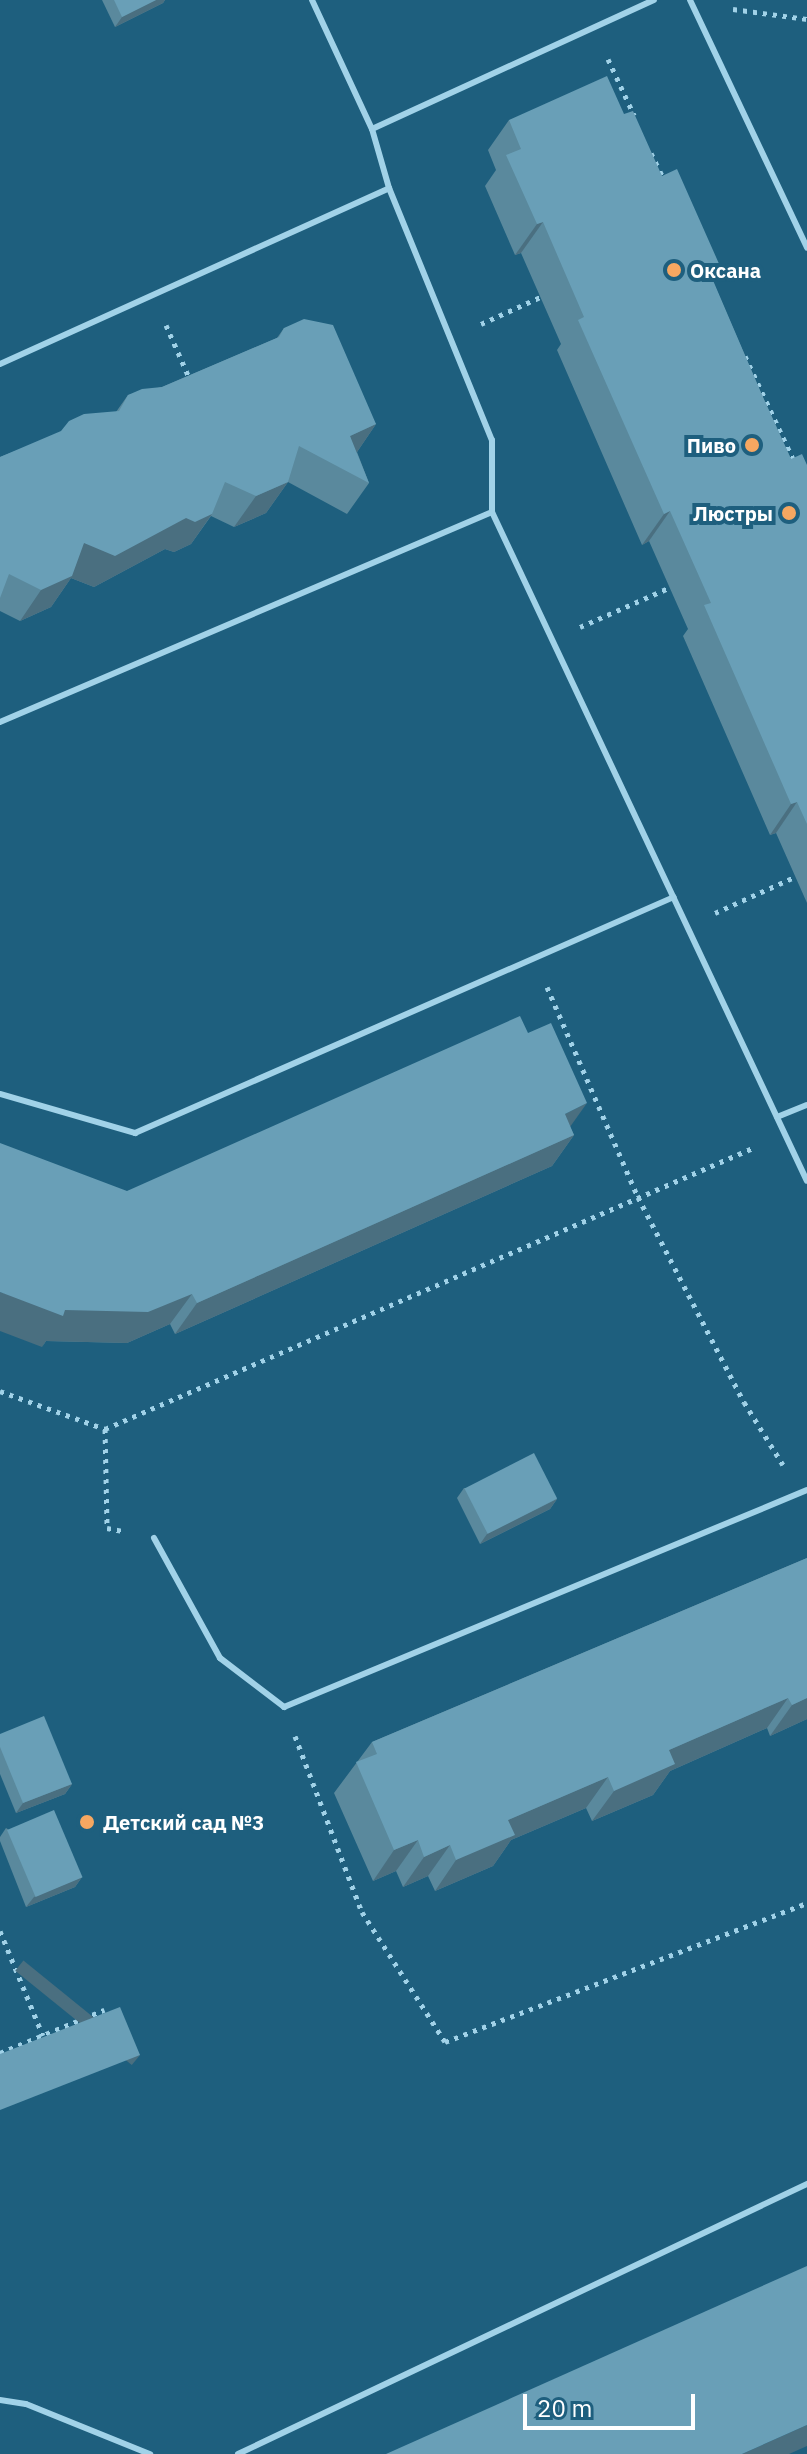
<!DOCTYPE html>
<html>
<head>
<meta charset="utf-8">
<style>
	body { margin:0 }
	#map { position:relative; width:807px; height:2454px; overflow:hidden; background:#1e5f7e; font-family:"IBM Plex Sans",sans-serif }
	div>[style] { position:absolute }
	.path>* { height:5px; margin-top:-2.5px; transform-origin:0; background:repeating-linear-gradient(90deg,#a1d2e8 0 4px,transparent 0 10px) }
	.service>* { height:6px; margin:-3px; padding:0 3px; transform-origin:3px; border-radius:3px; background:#a1d2e8 }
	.wall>* { inset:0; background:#5a899d }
	.shaded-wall>* { inset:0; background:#4a6f80; transform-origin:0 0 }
	.building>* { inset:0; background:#699fb7; transform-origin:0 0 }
	.dots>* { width:22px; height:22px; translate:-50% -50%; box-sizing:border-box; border:4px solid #1e5f7e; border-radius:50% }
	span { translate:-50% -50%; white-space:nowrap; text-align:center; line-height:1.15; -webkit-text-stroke:8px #1e5f7e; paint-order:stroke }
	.poi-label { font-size:20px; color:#fff; font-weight:700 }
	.left { translate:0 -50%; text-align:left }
	.right { translate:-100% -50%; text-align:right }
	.scale { position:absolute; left:523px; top:2394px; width:172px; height:36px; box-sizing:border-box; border:4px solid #fff; border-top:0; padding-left:10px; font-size:24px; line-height:28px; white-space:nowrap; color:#fff; -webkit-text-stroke:6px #1e5f7e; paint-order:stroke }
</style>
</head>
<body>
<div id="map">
	<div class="path">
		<div style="left:733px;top:9px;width:75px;rotate:7.7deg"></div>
		<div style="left:608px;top:59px;width:62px;rotate:65.1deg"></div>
		<div style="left:651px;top:153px;width:30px;rotate:64deg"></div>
		<div style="left:481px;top:324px;width:70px;rotate:-24.4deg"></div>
		<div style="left:166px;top:325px;width:62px;rotate:66.3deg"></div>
		<div style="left:745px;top:356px;width:118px;rotate:65deg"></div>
		<div style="left:580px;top:627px;width:102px;rotate:-23.8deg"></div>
		<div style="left:715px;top:913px;width:94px;rotate:-24.4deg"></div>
		<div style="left:547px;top:987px;width:229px;rotate:66.6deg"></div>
		<div style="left:638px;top:1197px;width:231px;rotate:62.7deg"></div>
		<div style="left:744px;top:1402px;width:74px;rotate:58.2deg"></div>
		<div style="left:0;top:1391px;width:112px;rotate:19.9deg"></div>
		<div style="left:105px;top:1429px;width:709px;rotate:-23.45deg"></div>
		<div style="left:105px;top:1429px;width:99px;rotate:88.8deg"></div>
		<div style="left:107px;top:1528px;width:16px;rotate:11deg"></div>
		<div style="left:295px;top:1736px;width:188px;rotate:69.2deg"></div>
		<div style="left:362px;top:1912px;width:154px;rotate:57.4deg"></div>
		<div style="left:445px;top:2042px;width:388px;rotate:-21deg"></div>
		<div style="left:0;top:1931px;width:113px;rotate:67.7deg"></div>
		<div style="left:0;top:2053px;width:113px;rotate:-22.5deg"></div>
	</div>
	<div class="service">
		<div style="left:312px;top:0;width:142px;rotate:65.1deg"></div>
		<div style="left:372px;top:129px;width:61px;rotate:73.9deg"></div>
		<div style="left:389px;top:188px;width:272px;rotate:67.8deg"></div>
		<div style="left:492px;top:440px;width:72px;rotate:90deg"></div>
		<div style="left:492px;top:512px;width:739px;rotate:64.79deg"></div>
		<div style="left:690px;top:0;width:274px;rotate:64.7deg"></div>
		<div style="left:372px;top:129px;width:310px;rotate:-24.6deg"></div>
		<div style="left:0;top:364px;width:427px;rotate:-24.3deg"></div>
		<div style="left:0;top:722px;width:535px;rotate:-23.11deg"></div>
		<div style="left:0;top:1094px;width:141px;rotate:16.1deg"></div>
		<div style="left:135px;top:1133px;width:588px;rotate:-23.65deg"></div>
		<div style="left:777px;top:1117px;width:32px;rotate:-22deg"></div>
		<div style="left:154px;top:1538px;width:137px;rotate:61.2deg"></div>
		<div style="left:220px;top:1658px;width:81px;rotate:37.4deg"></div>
		<div style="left:284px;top:1707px;width:566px;rotate:-22.53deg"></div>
		<div style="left:0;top:2400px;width:26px;rotate:9deg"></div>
		<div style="left:26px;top:2404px;width:134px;rotate:22deg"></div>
		<div style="left:238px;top:2454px;width:630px;rotate:-25.39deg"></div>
	</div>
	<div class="wall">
		<div style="clip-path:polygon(102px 0,165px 0,163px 3px,115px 27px)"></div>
		<div style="clip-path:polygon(624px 114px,662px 176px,720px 266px,711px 277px,762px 395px,791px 459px,807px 465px,807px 903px,776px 833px,770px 835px,683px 636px,688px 629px,649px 541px,642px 545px,557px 350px,561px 344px,521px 253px,515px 255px,485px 186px,496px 170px,488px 150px,509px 120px)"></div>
		<div style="clip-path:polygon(284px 328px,376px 424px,357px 452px,369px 483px,347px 514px,288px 482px,266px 513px,234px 527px,211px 516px,191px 544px,174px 552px,165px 549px,94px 587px,71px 578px,51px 607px,20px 621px,0 611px,0 457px,116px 412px,128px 395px,162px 387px,277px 338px)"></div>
		<div style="clip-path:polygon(570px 1127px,574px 1135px,552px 1166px,175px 1334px,170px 1324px,127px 1343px,46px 1341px,42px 1347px,127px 1191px)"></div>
		<div style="clip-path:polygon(464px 1488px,557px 1499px,550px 1509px,480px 1544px,457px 1498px)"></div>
		<div style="clip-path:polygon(807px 1558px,807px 1719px,770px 1736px,767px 1728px,670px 1771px,653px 1795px,592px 1821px,586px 1808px,511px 1840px,493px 1866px,435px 1891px,428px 1876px,403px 1887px,396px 1871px,373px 1881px,334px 1793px,372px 1742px)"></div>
		<div style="clip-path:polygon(0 1734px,72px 1784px,65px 1794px,16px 1813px,0 1774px)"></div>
		<div style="clip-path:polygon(6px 1828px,82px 1877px,75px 1887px,26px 1907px,0 1841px,0 1837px)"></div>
	</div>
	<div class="shaded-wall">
		<div style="clip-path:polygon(156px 0,165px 0,163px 3px,115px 27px,122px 17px)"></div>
		<div style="clip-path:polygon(543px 222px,521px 253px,515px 255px,537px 224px)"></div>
		<div style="clip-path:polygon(720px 266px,698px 296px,709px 271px)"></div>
		<div style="clip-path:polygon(376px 424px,355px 455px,350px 436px)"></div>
		<div style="clip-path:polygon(288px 482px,266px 513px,234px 527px,256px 496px)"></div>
		<div style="clip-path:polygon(670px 511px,649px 541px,642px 545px,664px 514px)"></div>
		<div style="clip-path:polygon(212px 514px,191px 544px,174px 552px,165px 549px,94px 587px,71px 578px,51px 607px,20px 621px,41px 590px,84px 543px,186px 518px)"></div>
		<div style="clip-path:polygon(797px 802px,776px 833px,770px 835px,791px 804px)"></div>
		<div style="clip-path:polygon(587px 1103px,565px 1134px,565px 1114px)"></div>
		<div style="clip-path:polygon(574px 1135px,552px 1166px,175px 1334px,197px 1303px)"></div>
		<div style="clip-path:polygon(0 1292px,65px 1310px,192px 1294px,170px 1324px,127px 1343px,46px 1341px,42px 1347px,0 1331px)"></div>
		<div style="clip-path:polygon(557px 1499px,550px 1509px,480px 1544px,487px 1534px)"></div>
		<div style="clip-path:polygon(788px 1698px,767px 1728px,670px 1771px,653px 1795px,592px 1821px,614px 1791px,669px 1750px)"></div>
		<div style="clip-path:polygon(807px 1698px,807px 1719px,770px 1736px,792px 1705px)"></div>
		<div style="clip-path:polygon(608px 1777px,586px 1808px,511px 1840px,493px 1866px,435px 1891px,456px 1860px,508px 1820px)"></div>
		<div style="clip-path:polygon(72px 1784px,65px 1794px,16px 1813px,23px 1803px)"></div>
		<div style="clip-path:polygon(418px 1840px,396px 1871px,373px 1881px,394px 1850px)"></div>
		<div style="clip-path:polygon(450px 1845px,428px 1876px,403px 1887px,424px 1857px)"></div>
		<div style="clip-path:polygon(82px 1877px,75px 1887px,26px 1907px,34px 1897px)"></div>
		<div style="left:140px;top:2055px;width:13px;height:150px;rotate:129deg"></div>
		<div style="clip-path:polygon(807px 2425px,807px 2446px,789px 2454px,742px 2454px)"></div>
	</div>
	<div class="building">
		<div style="clip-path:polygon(114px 0,156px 0,122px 17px)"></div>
		<div style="clip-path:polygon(607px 76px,624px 114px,633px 111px,662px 176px,677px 169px,720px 266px,709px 271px,762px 395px,791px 459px,802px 454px,807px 465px,807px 824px,797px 802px,791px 804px,704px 605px,711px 603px,670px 511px,664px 514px,578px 320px,584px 317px,543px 222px,537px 224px,506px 155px,521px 149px,509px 120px)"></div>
		<div style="clip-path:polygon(304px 319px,333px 325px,376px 424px,350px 436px,369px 483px,299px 446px,288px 482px,256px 496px,225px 482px,212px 514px,195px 522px,186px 518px,115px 556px,84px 543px,72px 576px,41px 590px,9px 574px,0 598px,0 457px,61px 431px,69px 421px,84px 414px,119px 411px,128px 395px,142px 389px,162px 387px,279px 337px,284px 328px)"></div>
		<div style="clip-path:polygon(520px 1016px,528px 1033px,551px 1023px,587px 1103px,565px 1114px,574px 1135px,197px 1303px,192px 1294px,148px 1312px,65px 1310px,63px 1316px,0 1292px,0 1143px,127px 1191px)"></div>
		<div style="left:534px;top:1453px;width:51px;height:78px;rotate:63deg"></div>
		<div style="clip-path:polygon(807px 1558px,807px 1698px,792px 1705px,788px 1698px,669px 1750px,675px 1764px,614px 1791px,608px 1777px,508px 1820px,515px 1835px,456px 1860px,450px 1845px,424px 1857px,418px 1840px,394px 1850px,356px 1762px,377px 1754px,372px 1742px)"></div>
		<div style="clip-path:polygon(44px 1716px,72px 1784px,23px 1803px,0 1747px,0 1734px)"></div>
		<div style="left:54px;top:1810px;width:73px;height:51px;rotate:67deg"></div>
		<div style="clip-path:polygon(120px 2007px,140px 2055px,0 2110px,0 2054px)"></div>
		<div style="clip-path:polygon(807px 2266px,807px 2425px,742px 2454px,386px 2454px)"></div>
	</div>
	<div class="dots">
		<div style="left:674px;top:270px;background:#f6a761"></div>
		<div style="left:752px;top:445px;background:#f6a761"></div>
		<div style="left:789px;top:513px;background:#f6a761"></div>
		<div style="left:87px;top:1822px;background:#f6a761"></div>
	</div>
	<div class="poi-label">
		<span class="left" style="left:690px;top:270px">Оксана</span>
		<span class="right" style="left:736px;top:445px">Пиво</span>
		<span class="right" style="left:773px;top:513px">Люстры</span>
		<span class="left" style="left:103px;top:1822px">Детский сад №3</span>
	</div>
	<div class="scale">20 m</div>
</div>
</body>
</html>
